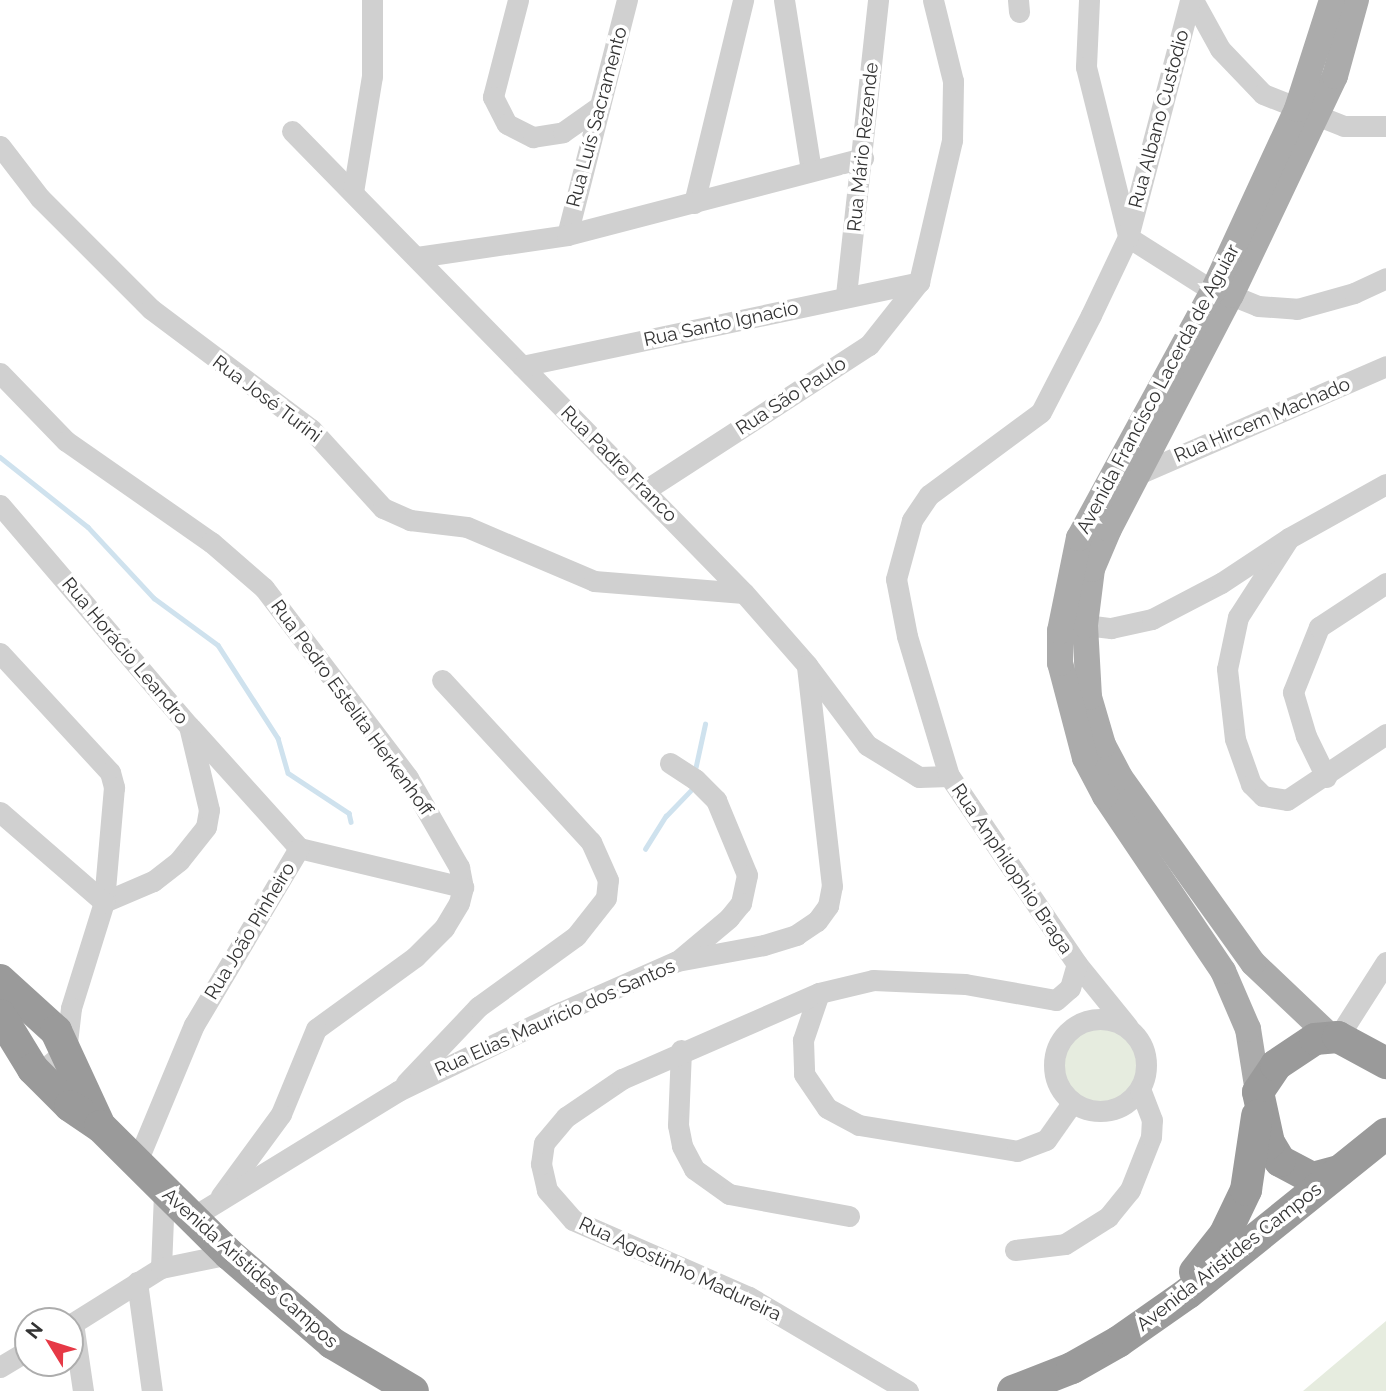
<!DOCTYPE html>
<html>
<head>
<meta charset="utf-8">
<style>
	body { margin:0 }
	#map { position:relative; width:1386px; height:1391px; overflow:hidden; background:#fff; font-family:Raleway,sans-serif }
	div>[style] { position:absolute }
	.green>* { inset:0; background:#e6ecdf }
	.round { border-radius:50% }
	.stream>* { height:4.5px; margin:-2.25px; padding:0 2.25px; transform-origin:2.25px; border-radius:2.25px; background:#cfe2ee }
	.minor>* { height:21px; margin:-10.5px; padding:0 10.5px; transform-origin:10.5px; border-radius:10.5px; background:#d0d0d0 }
	.minor>.ring { margin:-10.5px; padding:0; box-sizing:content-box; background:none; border:21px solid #d0d0d0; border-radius:50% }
	.major>* { height:26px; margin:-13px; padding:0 13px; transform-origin:13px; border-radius:13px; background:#ababab }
	.highway>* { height:32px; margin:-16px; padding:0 16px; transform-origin:16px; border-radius:16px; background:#9a9a9a }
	span { translate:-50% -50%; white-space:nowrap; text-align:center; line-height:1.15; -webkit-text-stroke:7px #fff; paint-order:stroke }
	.street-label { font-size:19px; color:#333 }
	.north { position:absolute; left:14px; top:1307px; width:70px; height:70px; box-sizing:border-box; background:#fff; border:2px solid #adadad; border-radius:50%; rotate:308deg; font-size:19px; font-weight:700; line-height:28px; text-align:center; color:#333 }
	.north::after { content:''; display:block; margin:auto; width:24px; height:32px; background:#e63946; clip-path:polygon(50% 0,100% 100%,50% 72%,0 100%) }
</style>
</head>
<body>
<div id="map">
	<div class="green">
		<div class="round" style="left:1058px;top:1021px;width:82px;height:82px"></div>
		<div style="clip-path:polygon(1386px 1321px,1386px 1391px,1303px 1391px)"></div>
	</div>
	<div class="stream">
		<div style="left:0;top:457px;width:112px;rotate:38.5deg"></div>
		<div style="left:88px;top:527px;width:97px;rotate:47.1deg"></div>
		<div style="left:154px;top:598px;width:79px;rotate:36.3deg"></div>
		<div style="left:218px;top:645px;width:111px;rotate:57.2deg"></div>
		<div style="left:278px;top:738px;width:36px;rotate:74deg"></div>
		<div style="left:288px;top:773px;width:73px;rotate:33.3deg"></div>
		<div style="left:349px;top:813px;width:9px;rotate:77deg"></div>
		<div style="left:695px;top:770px;width:47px;rotate:-77.7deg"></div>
		<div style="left:645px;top:849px;width:39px;rotate:-58deg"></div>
		<div style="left:666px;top:816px;width:35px;rotate:-46deg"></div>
	</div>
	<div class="minor">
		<div style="left:518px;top:0;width:100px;rotate:104.5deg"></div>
		<div style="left:493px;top:97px;width:30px;rotate:63deg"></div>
		<div style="left:507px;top:124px;width:29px;rotate:27deg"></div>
		<div style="left:533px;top:137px;width:30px;rotate:-9deg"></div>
		<div style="left:563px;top:132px;width:45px;rotate:-35.1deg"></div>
		<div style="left:784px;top:0;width:173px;rotate:81deg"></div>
		<div style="left:1018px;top:0;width:12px;rotate:85deg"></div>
		<div style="left:1089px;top:0;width:67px;rotate:92.6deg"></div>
		<div style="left:1086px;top:67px;width:173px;rotate:76deg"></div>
		<div style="left:1193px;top:0;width:56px;rotate:61.1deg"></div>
		<div style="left:1220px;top:49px;width:62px;rotate:46.3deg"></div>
		<div style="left:1263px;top:94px;width:87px;rotate:21.6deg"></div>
		<div style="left:1344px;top:126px;width:42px"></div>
		<div style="left:292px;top:131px;width:646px;rotate:45.63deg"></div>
		<div style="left:744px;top:593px;width:96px;rotate:48.8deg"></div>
		<div style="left:807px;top:665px;width:100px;rotate:53.1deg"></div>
		<div style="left:867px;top:745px;width:61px;rotate:31.6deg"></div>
		<div style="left:919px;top:777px;width:30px;rotate:-2deg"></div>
		<div style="left:0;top:146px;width:66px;rotate:52.4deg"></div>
		<div style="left:40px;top:198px;width:157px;rotate:45deg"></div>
		<div style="left:151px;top:309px;width:200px;rotate:36.9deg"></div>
		<div style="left:311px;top:429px;width:107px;rotate:47.7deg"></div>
		<div style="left:383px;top:508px;width:30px;rotate:24deg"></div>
		<div style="left:410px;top:520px;width:57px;rotate:7deg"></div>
		<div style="left:467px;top:527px;width:138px;rotate:23deg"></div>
		<div style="left:594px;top:581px;width:150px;rotate:4.6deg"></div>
		<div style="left:353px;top:192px;width:118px;rotate:-80.7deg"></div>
		<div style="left:372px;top:76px;width:76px;rotate:-90deg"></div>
		<div style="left:694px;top:203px;width:209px;rotate:-76.4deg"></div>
		<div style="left:567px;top:235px;width:243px;rotate:-75.7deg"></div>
		<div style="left:1128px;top:237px;width:101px;rotate:32.4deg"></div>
		<div style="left:417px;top:257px;width:152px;rotate:-8.3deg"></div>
		<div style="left:567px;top:235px;width:306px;rotate:-14.6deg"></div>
		<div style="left:846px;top:295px;width:297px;rotate:-83.8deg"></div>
		<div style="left:1231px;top:295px;width:29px;rotate:22deg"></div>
		<div style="left:1258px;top:306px;width:39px;rotate:4deg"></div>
		<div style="left:1297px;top:309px;width:59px;rotate:-15.7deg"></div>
		<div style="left:1354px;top:293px;width:35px;rotate:-25deg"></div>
		<div style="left:522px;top:366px;width:406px;rotate:-11.9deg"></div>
		<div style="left:0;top:373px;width:95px;rotate:45.9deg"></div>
		<div style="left:66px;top:441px;width:177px;rotate:34.9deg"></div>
		<div style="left:211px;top:542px;width:70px;rotate:41deg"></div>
		<div style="left:264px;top:588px;width:238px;rotate:52.8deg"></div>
		<div style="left:408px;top:778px;width:103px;rotate:60.2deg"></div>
		<div style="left:459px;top:867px;width:20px;rotate:79deg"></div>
		<div style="left:463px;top:887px;width:16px;rotate:104deg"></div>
		<div style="left:459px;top:903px;width:29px;rotate:121deg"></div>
		<div style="left:444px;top:928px;width:41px;rotate:135deg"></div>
		<div style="left:415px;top:957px;width:122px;rotate:144deg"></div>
		<div style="left:316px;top:1029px;width:92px;rotate:112.4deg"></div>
		<div style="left:281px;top:1114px;width:102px;rotate:126.2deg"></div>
		<div style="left:1138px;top:474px;width:270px;rotate:-23.5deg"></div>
		<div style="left:644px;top:491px;width:268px;rotate:-33deg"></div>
		<div style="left:869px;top:345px;width:80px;rotate:-51.6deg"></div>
		<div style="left:919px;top:282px;width:146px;rotate:-76.9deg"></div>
		<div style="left:952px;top:140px;width:59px;rotate:-89deg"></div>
		<div style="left:953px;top:81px;width:83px;rotate:-103.9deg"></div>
		<div style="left:0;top:505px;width:291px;rotate:49.5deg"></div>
		<div style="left:189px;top:726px;width:86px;rotate:76.6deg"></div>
		<div style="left:209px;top:810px;width:17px;rotate:100deg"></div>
		<div style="left:206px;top:827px;width:43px;rotate:128.5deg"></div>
		<div style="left:179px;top:861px;width:33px;rotate:142deg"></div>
		<div style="left:153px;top:881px;width:53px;rotate:156.8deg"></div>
		<div style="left:104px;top:902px;width:111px;rotate:107.3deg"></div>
		<div style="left:71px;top:1008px;width:43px;rotate:96.6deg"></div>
		<div style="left:66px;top:1051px;width:26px;rotate:141deg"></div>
		<div style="left:46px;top:1067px;width:13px;rotate:171deg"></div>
		<div style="left:1289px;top:538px;width:94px;rotate:122.8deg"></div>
		<div style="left:1238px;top:617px;width:53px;rotate:101.9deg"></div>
		<div style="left:1227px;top:669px;width:70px;rotate:83.5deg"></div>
		<div style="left:1235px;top:739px;width:48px;rotate:70.4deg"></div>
		<div style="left:1251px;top:784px;width:17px;rotate:45deg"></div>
		<div style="left:1263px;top:796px;width:24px;rotate:9deg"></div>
		<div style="left:1287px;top:800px;width:119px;rotate:-33.7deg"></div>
		<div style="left:1085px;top:625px;width:26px;rotate:7deg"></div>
		<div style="left:1111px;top:628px;width:42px;rotate:-12.4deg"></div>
		<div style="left:1152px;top:619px;width:78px;rotate:-27.6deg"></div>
		<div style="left:1221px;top:583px;width:82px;rotate:-33.5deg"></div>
		<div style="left:1289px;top:538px;width:111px;rotate:-29.1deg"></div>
		<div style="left:0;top:653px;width:162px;rotate:47.3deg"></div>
		<div style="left:110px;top:772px;width:16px;rotate:75deg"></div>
		<div style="left:114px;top:787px;width:115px;rotate:95deg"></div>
		<div style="left:191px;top:728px;width:161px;rotate:48deg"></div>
		<div style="left:670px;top:763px;width:30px;rotate:33deg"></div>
		<div style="left:695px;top:779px;width:30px;rotate:45deg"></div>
		<div style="left:716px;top:800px;width:81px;rotate:67.5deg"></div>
		<div style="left:747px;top:875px;width:29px;rotate:102deg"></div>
		<div style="left:741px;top:903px;width:19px;rotate:129deg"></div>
		<div style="left:729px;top:918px;width:65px;rotate:140deg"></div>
		<div style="left:1326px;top:777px;width:46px;rotate:-116deg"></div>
		<div style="left:1306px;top:736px;width:46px;rotate:-106.5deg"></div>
		<div style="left:1293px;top:692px;width:70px;rotate:-68.2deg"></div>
		<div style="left:1319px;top:627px;width:80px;rotate:-33.3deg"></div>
		<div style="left:0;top:812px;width:138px;rotate:40.9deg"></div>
		<div style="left:299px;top:848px;width:169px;rotate:13.4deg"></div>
		<div style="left:819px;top:993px;width:50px;rotate:108.8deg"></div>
		<div style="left:803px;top:1040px;width:34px;rotate:88deg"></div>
		<div style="left:804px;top:1074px;width:41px;rotate:55.9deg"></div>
		<div style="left:827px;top:1108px;width:36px;rotate:28deg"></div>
		<div style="left:859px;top:1125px;width:160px;rotate:9.3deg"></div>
		<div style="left:1017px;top:1151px;width:31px;rotate:-21deg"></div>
		<div style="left:1046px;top:1140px;width:45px;rotate:-54.9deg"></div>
		<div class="ring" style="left:1054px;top:1019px;width:71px;height:71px"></div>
		<div style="left:1128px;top:1027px;width:81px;rotate:-129deg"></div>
		<div style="left:1077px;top:964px;width:227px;rotate:-124.2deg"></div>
		<div style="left:949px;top:776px;width:146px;rotate:-106.7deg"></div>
		<div style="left:907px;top:636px;width:58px;rotate:-100.9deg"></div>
		<div style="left:896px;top:579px;width:61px;rotate:-74.8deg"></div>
		<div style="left:912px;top:520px;width:30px;rotate:-56deg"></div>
		<div style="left:929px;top:495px;width:139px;rotate:-36.5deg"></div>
		<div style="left:1041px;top:412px;width:109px;rotate:-62.7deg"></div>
		<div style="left:1091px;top:315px;width:86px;rotate:-64.6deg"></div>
		<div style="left:1128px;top:237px;width:245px;rotate:-75.3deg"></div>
		<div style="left:1338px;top:1037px;width:89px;rotate:-57.4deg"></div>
		<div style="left:681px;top:1050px;width:75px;rotate:92.3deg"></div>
		<div style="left:678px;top:1125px;width:21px;rotate:79deg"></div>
		<div style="left:682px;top:1146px;width:26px;rotate:62deg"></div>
		<div style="left:694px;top:1169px;width:43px;rotate:35.5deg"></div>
		<div style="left:729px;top:1194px;width:122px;rotate:10.4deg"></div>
		<div style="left:406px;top:1083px;width:105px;rotate:-46.5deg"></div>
		<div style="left:478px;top:1007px;width:121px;rotate:-35.9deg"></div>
		<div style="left:576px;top:936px;width:48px;rotate:-51.7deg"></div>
		<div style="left:606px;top:898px;width:18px;rotate:-84deg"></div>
		<div style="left:608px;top:880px;width:42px;rotate:-114.1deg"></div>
		<div style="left:591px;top:842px;width:220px;rotate:-132.6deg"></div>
		<div style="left:136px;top:1164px;width:151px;rotate:-67.4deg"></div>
		<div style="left:194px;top:1025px;width:206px;rotate:-59.3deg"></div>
		<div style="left:191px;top:1218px;width:243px;rotate:-31.5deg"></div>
		<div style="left:398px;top:1091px;width:181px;rotate:-25.9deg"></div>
		<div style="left:561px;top:1012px;width:127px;rotate:-23.7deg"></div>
		<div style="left:677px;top:961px;width:88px;rotate:-10.4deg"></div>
		<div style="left:764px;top:945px;width:34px;rotate:-17deg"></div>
		<div style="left:796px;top:935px;width:25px;rotate:-34deg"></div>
		<div style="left:817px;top:921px;width:19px;rotate:-54deg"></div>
		<div style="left:828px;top:906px;width:20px;rotate:-79deg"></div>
		<div style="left:832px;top:886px;width:222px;rotate:-96.5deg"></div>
		<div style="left:1015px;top:1250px;width:50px;rotate:-6.8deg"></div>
		<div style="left:1065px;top:1244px;width:51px;rotate:-32.1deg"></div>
		<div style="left:1108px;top:1217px;width:35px;rotate:-51deg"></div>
		<div style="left:1130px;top:1190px;width:57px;rotate:-68.4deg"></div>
		<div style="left:1151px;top:1137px;width:17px;rotate:-87deg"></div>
		<div style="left:1152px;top:1120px;width:33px;rotate:-111deg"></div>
		<div style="left:161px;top:1268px;width:76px;rotate:-87.7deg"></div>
		<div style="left:137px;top:1282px;width:110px;rotate:82.2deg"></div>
		<div style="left:73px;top:1323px;width:69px;rotate:81.6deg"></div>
		<div style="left:70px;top:1325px;width:107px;rotate:-32.1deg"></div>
		<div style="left:161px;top:1268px;width:69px;rotate:-11.6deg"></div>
		<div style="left:0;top:1367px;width:33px;rotate:-31deg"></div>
		<div style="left:908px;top:1391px;width:185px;rotate:-149.4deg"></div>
		<div style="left:749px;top:1297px;width:192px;rotate:-156.4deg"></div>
		<div style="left:573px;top:1220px;width:40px;rotate:-131deg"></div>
		<div style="left:547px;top:1190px;width:27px;rotate:-103deg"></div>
		<div style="left:541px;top:1164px;width:21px;rotate:-82deg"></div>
		<div style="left:544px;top:1143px;width:34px;rotate:-50deg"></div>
		<div style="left:566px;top:1117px;width:68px;rotate:-34.2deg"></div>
		<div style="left:622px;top:1079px;width:215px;rotate:-23.6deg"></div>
		<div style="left:819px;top:993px;width:56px;rotate:-13.5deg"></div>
		<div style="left:873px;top:980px;width:92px;rotate:2.5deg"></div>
		<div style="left:965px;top:984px;width:92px;rotate:10deg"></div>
		<div style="left:1056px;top:1000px;width:18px;rotate:-41deg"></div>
		<div style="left:1070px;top:988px;width:25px;rotate:-74deg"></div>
	</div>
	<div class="major">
		<div style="left:1333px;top:1039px;width:110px;rotate:-136.5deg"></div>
		<div style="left:1253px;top:963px;width:229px;rotate:-125.6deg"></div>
		<div style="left:1120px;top:777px;width:36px;rotate:-118deg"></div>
		<div style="left:1103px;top:745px;width:50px;rotate:-106.3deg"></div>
		<div style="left:1089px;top:697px;width:72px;rotate:-93.2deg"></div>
		<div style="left:1085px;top:625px;width:56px;rotate:-82.9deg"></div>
		<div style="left:1092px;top:569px;width:43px;rotate:-67deg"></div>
		<div style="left:1109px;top:529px;width:264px;rotate:-62.5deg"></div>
		<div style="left:1231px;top:295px;width:242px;rotate:-64.6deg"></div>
		<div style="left:1335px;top:76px;width:79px;rotate:-74.6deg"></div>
		<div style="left:1258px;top:1092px;width:64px;rotate:-99deg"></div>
		<div style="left:1248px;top:1029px;width:63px;rotate:-113.3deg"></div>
		<div style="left:1223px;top:971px;width:211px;rotate:-124deg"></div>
		<div style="left:1105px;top:796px;width:43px;rotate:-117.8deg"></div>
		<div style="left:1085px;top:758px;width:98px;rotate:-104.7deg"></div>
		<div style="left:1060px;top:663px;width:32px;rotate:-90deg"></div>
		<div style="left:1060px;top:631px;width:95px;rotate:-78.5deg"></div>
		<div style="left:1079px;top:538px;width:281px;rotate:-61.5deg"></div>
		<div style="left:1213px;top:291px;width:200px;rotate:-65.2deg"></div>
		<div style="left:1297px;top:109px;width:114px;rotate:-72.2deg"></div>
	</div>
	<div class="highway">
		<div style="left:0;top:980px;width:76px;rotate:42.3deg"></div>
		<div style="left:56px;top:1031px;width:100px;rotate:65.2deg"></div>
		<div style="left:0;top:1015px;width:63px;rotate:58.6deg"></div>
		<div style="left:33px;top:1069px;width:52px;rotate:45deg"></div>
		<div style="left:70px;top:1106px;width:36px;rotate:34deg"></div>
		<div style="left:100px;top:1126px;width:182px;rotate:44.8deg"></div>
		<div style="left:229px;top:1254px;width:136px;rotate:40.8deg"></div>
		<div style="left:332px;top:1343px;width:94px;rotate:30.7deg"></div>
		<div style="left:1339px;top:1171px;width:28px;rotate:165deg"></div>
		<div style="left:1312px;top:1178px;width:36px;rotate:-152deg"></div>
		<div style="left:1280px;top:1161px;width:21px;rotate:-121deg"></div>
		<div style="left:1269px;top:1143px;width:52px;rotate:-102.2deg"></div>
		<div style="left:1258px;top:1092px;width:32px;rotate:-56deg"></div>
		<div style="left:1276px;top:1065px;width:47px;rotate:-33.7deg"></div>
		<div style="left:1315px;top:1039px;width:23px;rotate:-5deg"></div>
		<div style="left:1338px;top:1037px;width:55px;rotate:28.4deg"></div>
		<div style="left:1195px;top:1272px;width:48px;rotate:-51.7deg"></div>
		<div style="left:1225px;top:1234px;width:49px;rotate:-64.5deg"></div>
		<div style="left:1246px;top:1190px;width:75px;rotate:-81.5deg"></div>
		<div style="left:1013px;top:1391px;width:63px;rotate:-21.3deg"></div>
		<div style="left:1072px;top:1368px;width:53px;rotate:-29.5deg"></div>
		<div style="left:1118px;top:1342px;width:85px;rotate:-35deg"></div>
		<div style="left:1188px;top:1293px;width:254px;rotate:-38.8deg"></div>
	</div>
	<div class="street-label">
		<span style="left:597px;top:117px;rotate:-75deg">Rua Luís Sacramento</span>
		<span style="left:1159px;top:119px;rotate:-75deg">Rua Albano Custodio</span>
		<span style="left:863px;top:147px;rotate:-84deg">Rua Mário Rezende</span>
		<span style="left:721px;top:324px;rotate:-12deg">Rua Santo Ignacio</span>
		<span style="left:1158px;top:389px;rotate:-62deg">Avenida Francisco Lacerda de Aguiar</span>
		<span style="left:791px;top:396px;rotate:-33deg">Rua São Paulo</span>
		<span style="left:267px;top:399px;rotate:37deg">Rua José Turini</span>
		<span style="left:1262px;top:420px;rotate:-23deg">Rua Hircem Machado</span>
		<span style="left:619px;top:464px;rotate:45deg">Rua Padre Franco</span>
		<span style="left:125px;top:651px;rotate:50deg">Rua Horácio Leandro</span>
		<span style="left:352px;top:708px;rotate:54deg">Rua Pedro Estelita Herkenhoff</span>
		<span style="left:1012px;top:869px;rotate:56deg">Rua Anphilophio Braga</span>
		<span style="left:250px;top:931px;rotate:-59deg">Rua João Pinheiro</span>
		<span style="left:555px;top:1018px;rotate:-24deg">Rua Elias Maurício dos Santos</span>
		<span style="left:1229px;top:1257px;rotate:-38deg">Avenida Aristides Campos</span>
		<span style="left:250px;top:1268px;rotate:42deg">Avenida Aristides Campos</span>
		<span style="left:680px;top:1269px;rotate:25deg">Rua Agostinho Madureira</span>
	</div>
	<div class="north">N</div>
</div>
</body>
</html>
